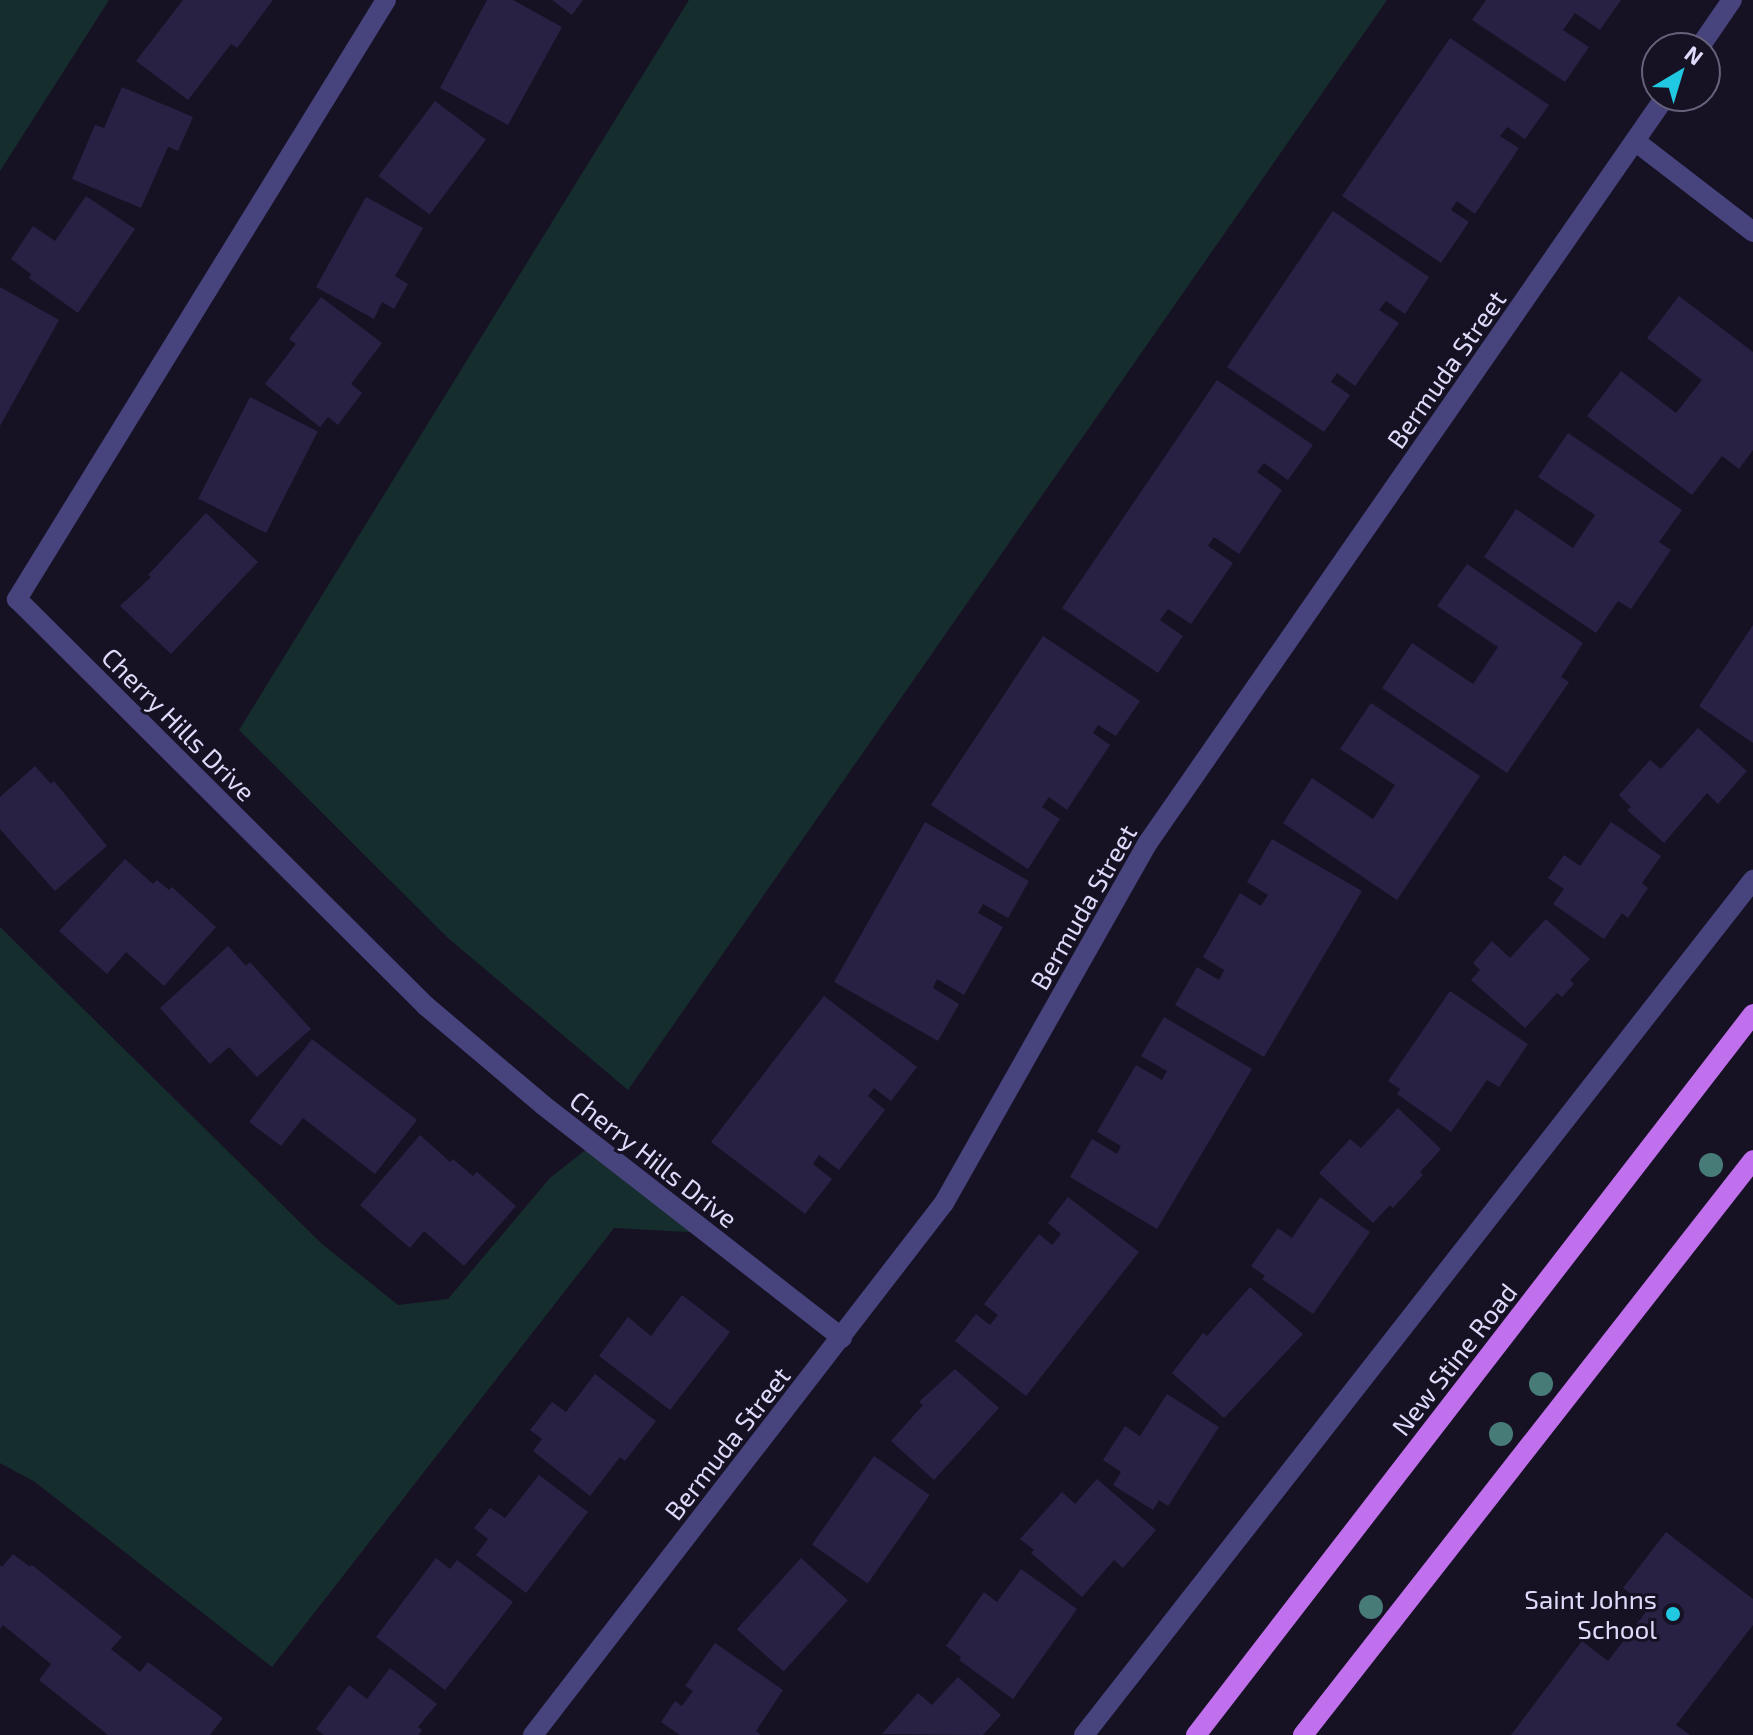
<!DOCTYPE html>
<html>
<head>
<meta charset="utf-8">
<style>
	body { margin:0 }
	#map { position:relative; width:1753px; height:1735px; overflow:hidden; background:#161224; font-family:"Exo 2",sans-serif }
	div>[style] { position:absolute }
	.green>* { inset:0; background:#162d2d }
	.building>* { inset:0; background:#282143; transform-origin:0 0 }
	.minor>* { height:20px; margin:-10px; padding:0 10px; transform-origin:10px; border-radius:10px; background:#47437d }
	.major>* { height:20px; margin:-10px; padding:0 10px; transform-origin:10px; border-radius:10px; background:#c070ec }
	.trees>* { width:24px; height:24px; margin:-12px; border-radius:50%; background:#477b77 }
	.dots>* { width:22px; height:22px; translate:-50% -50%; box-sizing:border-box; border:4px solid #161224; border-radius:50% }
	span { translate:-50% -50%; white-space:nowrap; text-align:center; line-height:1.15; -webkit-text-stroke:6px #161224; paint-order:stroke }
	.street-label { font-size:26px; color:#dfdafa }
	.poi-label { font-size:26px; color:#dfdafa }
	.right { translate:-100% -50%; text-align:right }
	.north { position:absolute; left:1641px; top:32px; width:80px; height:80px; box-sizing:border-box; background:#161224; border:2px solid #66627a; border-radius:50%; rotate:38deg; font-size:22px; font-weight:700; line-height:32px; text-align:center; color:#dfdafa }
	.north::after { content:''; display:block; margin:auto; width:28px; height:36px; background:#20c9e1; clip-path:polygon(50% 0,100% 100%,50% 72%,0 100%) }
</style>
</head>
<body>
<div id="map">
	<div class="green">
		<div style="clip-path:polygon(0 0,109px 0,0 171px)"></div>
		<div style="clip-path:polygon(689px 0,1387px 0,628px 1090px,448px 938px,239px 730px)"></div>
		<div style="clip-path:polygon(0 927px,322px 1244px,398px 1305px,448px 1299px,550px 1178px,593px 1144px,707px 1233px,614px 1228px,272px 1667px,35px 1482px,0 1463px)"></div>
	</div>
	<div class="building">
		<div style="clip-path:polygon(183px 0,273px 0,237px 48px,231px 44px,188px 100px,136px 61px)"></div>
		<div style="clip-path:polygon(487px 0,513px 0,562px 27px,508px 125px,440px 88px)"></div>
		<div style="clip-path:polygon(552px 0,583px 0,572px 15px)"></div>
		<div style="clip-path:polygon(1486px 0,1621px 0,1600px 30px,1575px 13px,1563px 30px,1589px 47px,1565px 82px,1472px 20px)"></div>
		<div style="clip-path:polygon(1450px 38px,1549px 105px,1525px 139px,1507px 127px,1500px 136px,1519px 148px,1475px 214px,1457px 201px,1451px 210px,1469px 222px,1441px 263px,1342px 196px)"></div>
		<div style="clip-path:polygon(122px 87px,193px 117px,178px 151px,168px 147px,141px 208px,72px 179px,95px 125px,104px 128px)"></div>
		<div style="left:435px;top:101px;width:64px;height:94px;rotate:37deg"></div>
		<div style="clip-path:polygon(86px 196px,135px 229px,78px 313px,29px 278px,31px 274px,11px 259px,33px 226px,55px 241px)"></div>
		<div style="clip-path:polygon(366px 197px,423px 228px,395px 276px,408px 284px,394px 309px,382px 302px,374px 319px,316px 287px)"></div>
		<div style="clip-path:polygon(1333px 211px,1429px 277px,1405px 314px,1386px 301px,1379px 310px,1399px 323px,1355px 386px,1337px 373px,1331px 382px,1350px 395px,1324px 432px,1227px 367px)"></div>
		<div style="clip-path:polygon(0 287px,59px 320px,0 426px)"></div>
		<div style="clip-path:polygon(1679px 296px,1753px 352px,1753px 450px,1739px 469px,1722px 456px,1692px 495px,1587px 416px,1621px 371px,1676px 413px,1702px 380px,1647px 338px)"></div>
		<div style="clip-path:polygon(321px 297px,382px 343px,351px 384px,362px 393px,338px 425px,328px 417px,320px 427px,265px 384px,296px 344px,289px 339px)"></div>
		<div style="clip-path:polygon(1217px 380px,1313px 445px,1288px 480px,1264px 463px,1257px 472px,1282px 490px,1239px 554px,1214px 537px,1208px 546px,1233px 563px,1191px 624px,1168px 609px,1160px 620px,1183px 636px,1158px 673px,1062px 608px)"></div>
		<div style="left:250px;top:397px;width:76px;height:114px;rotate:27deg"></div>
		<div style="clip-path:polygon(1568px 433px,1682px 510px,1659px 542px,1671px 550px,1631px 609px,1618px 601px,1596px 633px,1484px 557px,1516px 509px,1573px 548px,1595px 515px,1538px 477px)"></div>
		<div style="clip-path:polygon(206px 513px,258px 562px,171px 654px,120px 606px,151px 577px,148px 575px)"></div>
		<div style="clip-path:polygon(1467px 564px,1583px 643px,1561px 677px,1569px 682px,1507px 773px,1382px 688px,1412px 643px,1473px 684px,1498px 647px,1437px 606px)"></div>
		<div style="clip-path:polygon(1753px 625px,1753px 743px,1699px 706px)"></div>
		<div style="clip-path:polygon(1043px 636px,1140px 701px,1116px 736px,1098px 725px,1093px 733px,1110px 745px,1067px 810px,1049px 797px,1042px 807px,1060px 819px,1028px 869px,931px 805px)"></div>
		<div style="clip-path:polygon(1371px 703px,1480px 776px,1397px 900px,1283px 823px,1312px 778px,1373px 819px,1395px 785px,1340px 749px)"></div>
		<div style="clip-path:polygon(1698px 728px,1747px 771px,1718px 804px,1707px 793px,1664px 843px,1627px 810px,1631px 807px,1619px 795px,1650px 760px,1661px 769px)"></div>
		<div style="clip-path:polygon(35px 766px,51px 784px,54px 781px,107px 846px,55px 891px,0 829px,0 797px)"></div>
		<div style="clip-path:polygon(925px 822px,1029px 881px,1008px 918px,983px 904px,978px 913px,1003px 927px,964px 995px,937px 979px,933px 988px,959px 1004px,938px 1041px,834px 982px)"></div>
		<div style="clip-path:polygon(1611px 822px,1661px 856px,1642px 883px,1648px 888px,1628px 918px,1622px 913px,1604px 939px,1553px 904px,1564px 889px,1548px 878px,1564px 855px,1580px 866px)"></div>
		<div style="clip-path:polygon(1272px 839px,1362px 891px,1264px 1057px,1175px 1005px,1197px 967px,1219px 980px,1224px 970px,1203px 957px,1240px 893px,1261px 906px,1268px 895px,1247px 882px)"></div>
		<div style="clip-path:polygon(125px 859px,153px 884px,157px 880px,169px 890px,172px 887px,216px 927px,164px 986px,126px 952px,107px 974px,59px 931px)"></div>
		<div style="clip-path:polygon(1546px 919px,1590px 959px,1570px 980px,1574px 984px,1562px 997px,1557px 993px,1525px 1028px,1471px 980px,1480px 970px,1473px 963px,1492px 941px,1510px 958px)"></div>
		<div style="clip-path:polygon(228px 946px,246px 966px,250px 962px,311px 1029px,257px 1077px,229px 1047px,210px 1064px,160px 1008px)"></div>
		<div style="clip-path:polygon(1450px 991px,1528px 1044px,1499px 1087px,1487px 1080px,1451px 1132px,1397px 1094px,1400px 1089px,1388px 1081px)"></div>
		<div style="clip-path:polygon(824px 996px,917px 1067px,891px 1101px,874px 1088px,868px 1096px,885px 1110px,839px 1170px,819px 1155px,813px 1164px,832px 1179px,805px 1214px,711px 1142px)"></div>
		<div style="clip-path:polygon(1164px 1017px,1252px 1069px,1157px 1229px,1070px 1177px,1092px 1139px,1117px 1154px,1121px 1146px,1097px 1132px,1136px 1065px,1162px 1080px,1167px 1071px,1141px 1056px)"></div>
		<div style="clip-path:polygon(312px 1039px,417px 1120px,375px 1174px,303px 1118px,281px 1146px,249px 1122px)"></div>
		<div style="clip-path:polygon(1398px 1108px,1441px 1149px,1420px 1172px,1423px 1175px,1393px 1208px,1390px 1205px,1373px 1223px,1319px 1173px,1350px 1139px,1361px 1148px)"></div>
		<div style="clip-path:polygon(420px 1135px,450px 1162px,453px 1159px,473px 1176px,477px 1172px,516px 1206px,464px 1266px,424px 1231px,410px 1248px,360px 1205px)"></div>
		<div style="clip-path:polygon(1068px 1197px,1139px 1252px,1026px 1396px,955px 1341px,976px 1314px,990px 1325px,998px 1315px,984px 1304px,1039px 1234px,1052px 1245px,1061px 1234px,1048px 1223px)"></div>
		<div style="clip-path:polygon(1320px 1197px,1370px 1232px,1313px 1314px,1262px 1279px,1265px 1276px,1251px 1266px,1278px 1228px,1292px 1238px)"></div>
		<div style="clip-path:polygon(1250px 1287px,1303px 1334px,1224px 1418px,1172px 1373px,1203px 1333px,1207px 1336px)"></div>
		<div style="clip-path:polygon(682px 1295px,730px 1332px,670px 1410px,599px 1356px,628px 1317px,651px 1336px)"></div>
		<div style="clip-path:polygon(955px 1369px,999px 1408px,934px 1480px,891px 1441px,923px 1405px,919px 1402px)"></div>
		<div style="clip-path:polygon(595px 1374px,656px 1421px,625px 1461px,620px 1457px,590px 1496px,533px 1451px,542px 1439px,530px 1430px,552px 1402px,566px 1412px)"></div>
		<div style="clip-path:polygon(1167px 1394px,1219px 1427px,1168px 1506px,1159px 1500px,1153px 1510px,1113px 1485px,1121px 1472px,1103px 1460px,1125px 1426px,1140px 1436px)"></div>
		<div style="left:874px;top:1456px;width:68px;height:108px;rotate:35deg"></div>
		<div style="clip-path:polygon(539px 1475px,588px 1512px,526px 1593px,476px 1555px,488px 1539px,474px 1528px,490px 1508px,505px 1518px)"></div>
		<div style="clip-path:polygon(1097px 1479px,1156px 1530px,1123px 1568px,1114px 1560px,1082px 1597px,1031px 1553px,1034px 1550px,1020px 1539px,1062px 1492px,1075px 1504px)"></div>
		<div style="clip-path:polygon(1666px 1532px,1753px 1599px,1753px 1625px,1676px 1725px,1690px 1735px,1511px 1735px,1582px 1641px,1608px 1661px,1649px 1608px,1623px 1588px)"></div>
		<div style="clip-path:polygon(13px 1554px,30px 1567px,32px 1565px,122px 1637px,111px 1649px,140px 1672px,148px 1662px,223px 1718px,210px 1735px,108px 1735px,39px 1680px,51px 1664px,3px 1625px,0 1629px,0 1565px,2px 1567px)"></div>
		<div style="clip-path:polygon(436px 1558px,450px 1569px,457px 1560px,513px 1602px,445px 1690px,376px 1637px)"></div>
		<div style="left:801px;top:1558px;width:63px;height:96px;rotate:42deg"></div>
		<div style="clip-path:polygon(1021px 1569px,1077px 1609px,1013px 1699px,959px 1660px,961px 1657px,946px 1646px,984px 1592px,997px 1602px)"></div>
		<div style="clip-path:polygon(715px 1643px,783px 1690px,756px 1731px,761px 1735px,680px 1735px,661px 1722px,675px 1701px,682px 1706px,693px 1691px,685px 1686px)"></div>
		<div style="clip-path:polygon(390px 1668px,437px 1704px,418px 1727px,422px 1730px,419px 1735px,324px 1735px,316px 1729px,349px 1685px,367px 1699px)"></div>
		<div style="clip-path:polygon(958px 1677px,1001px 1715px,983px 1735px,882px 1734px,918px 1693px,932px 1705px)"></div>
	</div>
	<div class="minor">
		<div style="left:386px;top:0;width:704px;rotate:121.63deg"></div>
		<div style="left:17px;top:599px;width:577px;rotate:44.86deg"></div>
		<div style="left:426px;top:1006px;width:153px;rotate:40.2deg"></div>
		<div style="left:543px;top:1105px;width:379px;rotate:37.9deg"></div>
		<div style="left:1699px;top:48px;width:58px;rotate:-55.5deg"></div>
		<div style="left:1635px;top:141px;width:149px;rotate:37.6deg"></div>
		<div style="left:533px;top:1735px;width:672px;rotate:-52.31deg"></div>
		<div style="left:944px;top:1203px;width:412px;rotate:-60.5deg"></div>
		<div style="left:1147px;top:844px;width:910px;rotate:-55.25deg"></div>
		<div style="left:1084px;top:1735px;width:1086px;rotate:-51.96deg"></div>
	</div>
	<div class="major">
		<div style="left:1196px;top:1735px;width:911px;rotate:-52.31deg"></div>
		<div style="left:1303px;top:1735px;width:730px;rotate:-51.95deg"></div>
	</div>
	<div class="trees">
		<div style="left:1711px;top:1165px"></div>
		<div style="left:1541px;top:1384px"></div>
		<div style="left:1501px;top:1434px"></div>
		<div style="left:1371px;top:1607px"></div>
	</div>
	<div class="dots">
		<div style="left:1673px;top:1614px;background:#20c9e1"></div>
	</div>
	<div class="street-label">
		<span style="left:1446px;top:369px;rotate:-55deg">Bermuda Street</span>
		<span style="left:179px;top:724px;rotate:45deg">Cherry Hills Drive</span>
		<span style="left:1083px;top:907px;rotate:-60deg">Bermuda Street</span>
		<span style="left:654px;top:1159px;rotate:38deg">Cherry Hills Drive</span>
		<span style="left:1454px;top:1359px;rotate:-52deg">New Stine Road</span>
		<span style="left:727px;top:1443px;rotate:-52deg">Bermuda Street</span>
	</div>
	<div class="poi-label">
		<span class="right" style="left:1657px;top:1614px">Saint Johns<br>School</span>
	</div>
	<div class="north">N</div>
</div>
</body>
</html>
